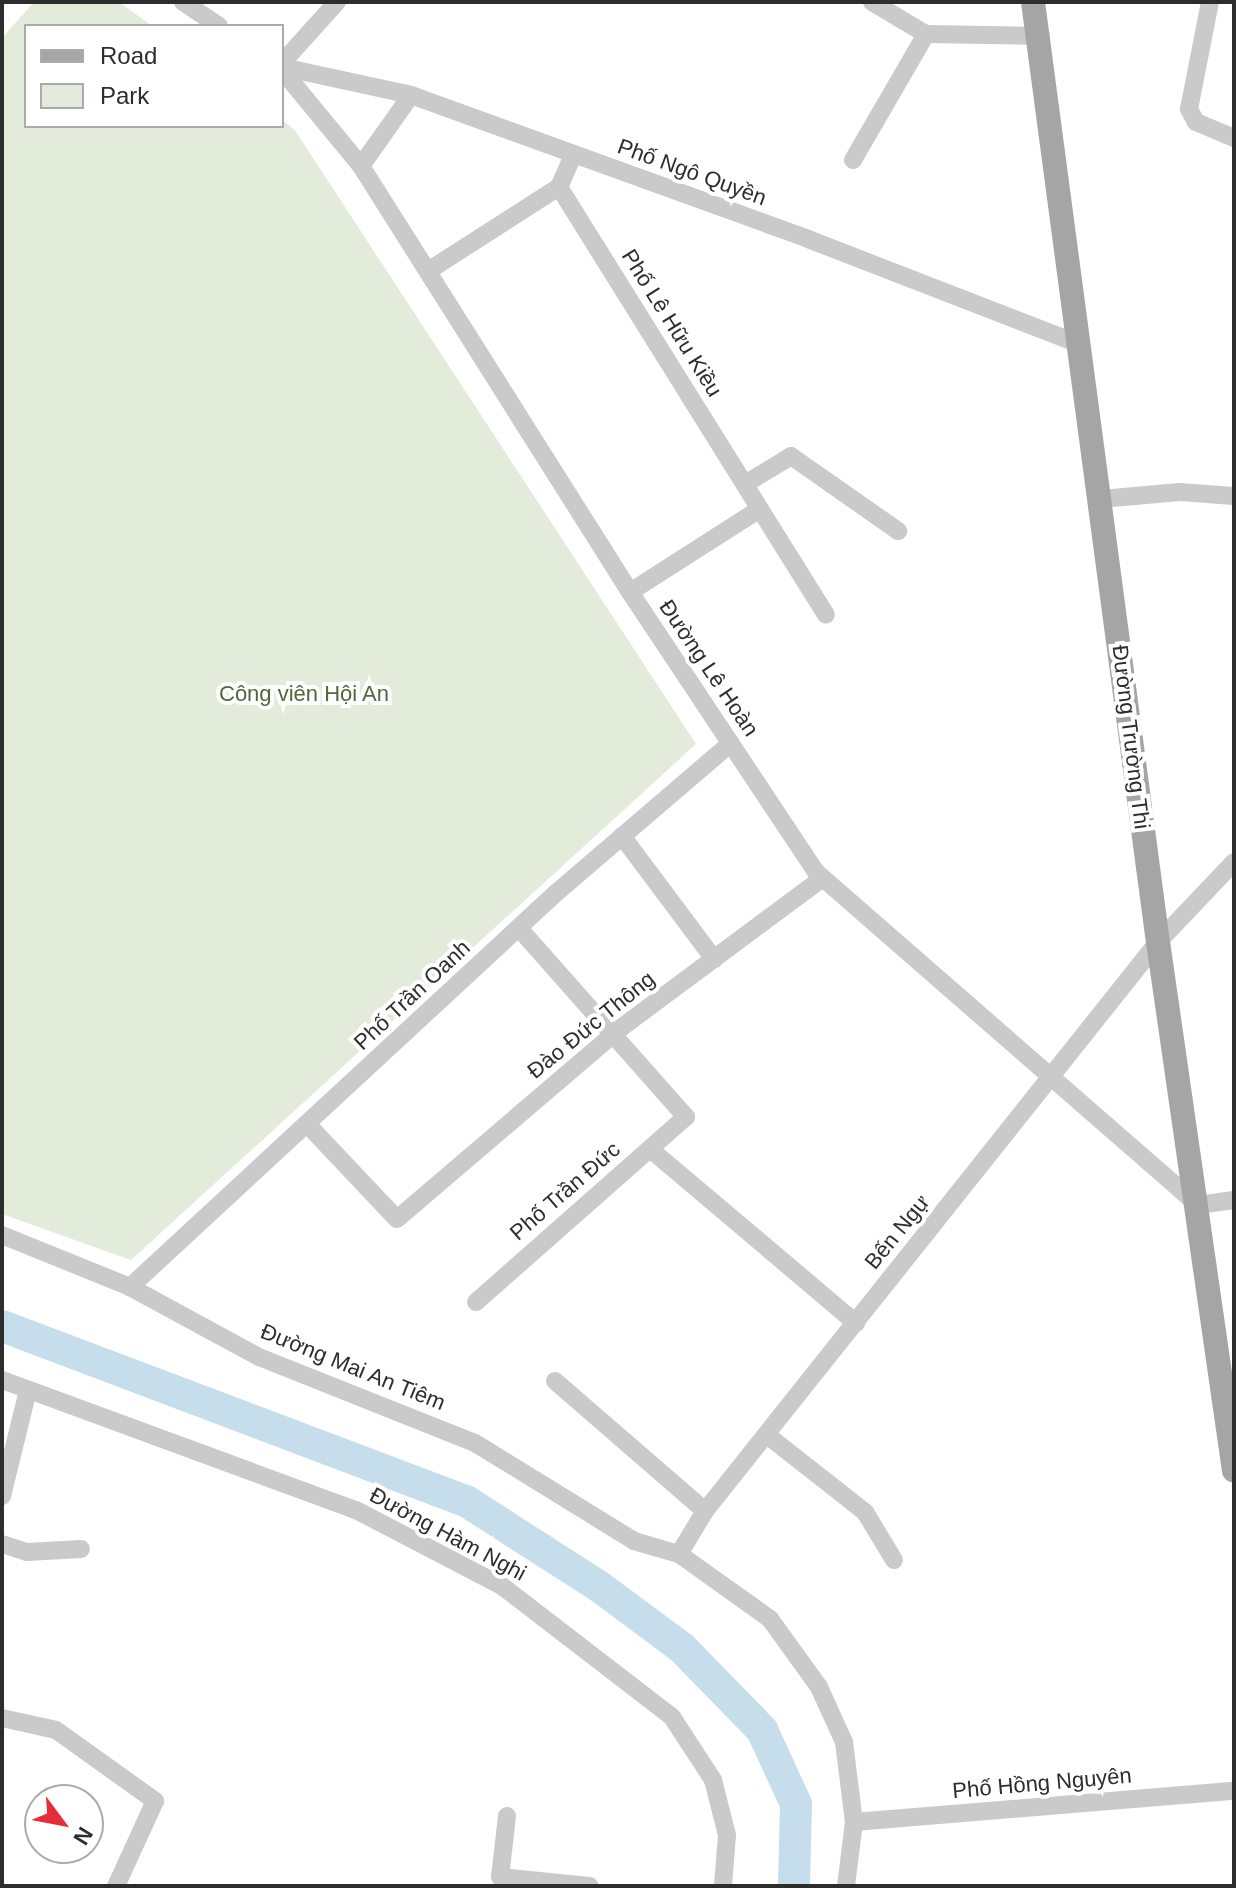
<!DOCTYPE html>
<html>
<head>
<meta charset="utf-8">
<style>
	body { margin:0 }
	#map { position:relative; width:1236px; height:1888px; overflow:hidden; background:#fff; font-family:Arial,sans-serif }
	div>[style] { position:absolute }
	.green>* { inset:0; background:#e3ebda }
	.river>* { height:32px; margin:-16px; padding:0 16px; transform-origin:16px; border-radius:16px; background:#c6ddeb }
	.minor>* { height:18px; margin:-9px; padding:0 9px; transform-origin:9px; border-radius:9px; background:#cacaca }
	.major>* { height:24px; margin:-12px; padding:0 12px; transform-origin:12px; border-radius:12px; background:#a5a5a5 }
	span { translate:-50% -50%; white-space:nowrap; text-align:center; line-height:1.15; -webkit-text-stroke:8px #fff; paint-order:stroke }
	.street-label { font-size:22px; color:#2d2d2d }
	.park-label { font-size:22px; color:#50693a }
	.frame { position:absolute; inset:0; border:4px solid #2d2d2d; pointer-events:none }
	.legend { position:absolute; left:24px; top:24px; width:260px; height:104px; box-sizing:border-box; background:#fff; border:2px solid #ababab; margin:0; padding:10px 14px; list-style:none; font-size:24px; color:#2d2d2d }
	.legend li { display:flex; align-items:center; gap:16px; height:40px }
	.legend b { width:40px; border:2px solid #ababab }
	.north { position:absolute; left:24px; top:1784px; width:80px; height:80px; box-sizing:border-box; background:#fff; border:2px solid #ababab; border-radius:50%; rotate:122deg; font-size:22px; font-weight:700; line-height:32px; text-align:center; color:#2d2d2d }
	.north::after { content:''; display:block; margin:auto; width:28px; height:36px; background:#e62d3b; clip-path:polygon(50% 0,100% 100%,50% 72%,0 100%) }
</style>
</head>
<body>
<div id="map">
	<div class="green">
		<div style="clip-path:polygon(34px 2px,119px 2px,152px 26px,26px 26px,26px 126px,282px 126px,282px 120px,294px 129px,696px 744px,131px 1260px,2px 1214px,2px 38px)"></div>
	</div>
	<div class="river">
		<div style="left:2px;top:1326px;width:496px;rotate:20.7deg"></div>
		<div style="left:466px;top:1501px;width:159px;rotate:32.7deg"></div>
		<div style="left:600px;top:1587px;width:102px;rotate:36.6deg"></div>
		<div style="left:682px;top:1648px;width:115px;rotate:45.7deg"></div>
		<div style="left:762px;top:1730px;width:81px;rotate:65.3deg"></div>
		<div style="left:796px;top:1804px;width:82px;rotate:91.4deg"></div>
	</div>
	<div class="minor">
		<div style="left:183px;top:2px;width:43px;rotate:33.7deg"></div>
		<div style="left:872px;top:2px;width:63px;rotate:30.7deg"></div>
		<div style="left:926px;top:34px;width:115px;rotate:1deg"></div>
		<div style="left:1210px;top:2px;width:109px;rotate:101.1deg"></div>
		<div style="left:1189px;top:109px;width:15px;rotate:62deg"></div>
		<div style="left:1196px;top:122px;width:41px;rotate:22.8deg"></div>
		<div style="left:282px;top:63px;width:82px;rotate:-48deg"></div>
		<div style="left:282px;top:67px;width:132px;rotate:12.2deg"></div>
		<div style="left:411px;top:95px;width:422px;rotate:19.9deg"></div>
		<div style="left:808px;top:239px;width:291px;rotate:21.2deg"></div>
		<div style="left:282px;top:70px;width:124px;rotate:50.5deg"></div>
		<div style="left:361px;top:166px;width:504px;rotate:57.73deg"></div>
		<div style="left:630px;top:592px;width:336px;rotate:56.4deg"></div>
		<div style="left:816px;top:872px;width:507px;rotate:41.08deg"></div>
		<div style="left:1198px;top:1205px;width:36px;rotate:-8deg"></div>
		<div style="left:853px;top:160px;width:146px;rotate:-59.9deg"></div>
		<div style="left:361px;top:166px;width:87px;rotate:-54.8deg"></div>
		<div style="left:559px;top:187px;width:504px;rotate:58.04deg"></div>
		<div style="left:428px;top:271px;width:156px;rotate:-32.7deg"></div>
		<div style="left:559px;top:187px;width:36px;rotate:-66deg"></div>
		<div style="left:745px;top:484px;width:54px;rotate:-31.3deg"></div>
		<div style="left:791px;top:456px;width:131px;rotate:35deg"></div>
		<div style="left:1101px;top:499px;width:79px;rotate:-5.1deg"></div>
		<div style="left:1180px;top:492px;width:54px;rotate:4.2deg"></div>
		<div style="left:630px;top:592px;width:154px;rotate:-32.6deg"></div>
		<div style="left:622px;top:836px;width:154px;rotate:53.2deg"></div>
		<div style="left:308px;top:1125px;width:129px;rotate:46.6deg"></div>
		<div style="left:397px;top:1219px;width:291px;rotate:-40.5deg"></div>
		<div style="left:618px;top:1030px;width:255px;rotate:-36.6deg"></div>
		<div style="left:650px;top:1149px;width:270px;rotate:40.2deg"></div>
		<div style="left:2px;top:1235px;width:138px;rotate:22.1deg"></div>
		<div style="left:130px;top:1287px;width:147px;rotate:28.5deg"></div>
		<div style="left:259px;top:1357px;width:232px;rotate:21.7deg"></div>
		<div style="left:475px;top:1443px;width:187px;rotate:31.6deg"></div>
		<div style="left:634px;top:1541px;width:47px;rotate:16.1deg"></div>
		<div style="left:679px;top:1554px;width:112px;rotate:35.5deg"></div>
		<div style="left:770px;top:1619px;width:84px;rotate:54.2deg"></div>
		<div style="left:819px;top:1687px;width:60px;rotate:65.6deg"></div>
		<div style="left:844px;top:1742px;width:81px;rotate:82.9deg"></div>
		<div style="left:854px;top:1822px;width:64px;rotate:97.1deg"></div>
		<div style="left:130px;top:1287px;width:580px;rotate:-42.77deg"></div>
		<div style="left:556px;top:893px;width:230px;rotate:-40.6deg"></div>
		<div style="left:476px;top:1302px;width:280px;rotate:-41.4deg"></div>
		<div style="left:686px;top:1117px;width:252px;rotate:-131.5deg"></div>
		<div style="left:2px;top:1380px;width:377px;rotate:20.2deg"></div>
		<div style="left:356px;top:1510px;width:165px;rotate:27.5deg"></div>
		<div style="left:502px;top:1586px;width:215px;rotate:37.6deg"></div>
		<div style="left:672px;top:1717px;width:75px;rotate:56.9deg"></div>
		<div style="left:713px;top:1780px;width:57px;rotate:75.7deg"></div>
		<div style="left:727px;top:1835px;width:51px;rotate:94.5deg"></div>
		<div style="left:555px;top:1381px;width:198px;rotate:40.9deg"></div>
		<div style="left:767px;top:1435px;width:125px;rotate:38.2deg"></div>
		<div style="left:865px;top:1512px;width:56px;rotate:58.9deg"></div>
		<div style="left:2px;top:1496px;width:109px;rotate:-76.2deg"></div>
		<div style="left:2px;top:1544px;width:26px;rotate:18deg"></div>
		<div style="left:27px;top:1552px;width:54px;rotate:-3.2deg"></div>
		<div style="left:679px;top:1554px;width:50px;rotate:-58.8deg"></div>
		<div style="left:705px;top:1511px;width:727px;rotate:-51.48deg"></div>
		<div style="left:1158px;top:942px;width:110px;rotate:-46.5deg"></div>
		<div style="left:2px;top:1718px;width:55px;rotate:12.5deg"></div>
		<div style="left:56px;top:1730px;width:122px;rotate:35.6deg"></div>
		<div style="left:155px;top:1801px;width:94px;rotate:114.6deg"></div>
		<div style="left:507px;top:1816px;width:61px;rotate:96.5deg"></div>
		<div style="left:500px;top:1877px;width:90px;rotate:5.7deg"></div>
		<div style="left:854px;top:1822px;width:381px;rotate:-4.7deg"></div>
	</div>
	<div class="major">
		<div style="left:1033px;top:2px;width:948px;rotate:82.43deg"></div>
		<div style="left:1158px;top:942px;width:534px;rotate:81.82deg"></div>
	</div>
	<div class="street-label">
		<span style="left:692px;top:172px;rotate:20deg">Phố Ngô Quyền</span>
		<span style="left:672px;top:323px;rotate:58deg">Phố Lê Hữu Kiều</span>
		<span style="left:709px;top:668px;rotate:56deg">Đường Lê Hoàn</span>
		<span style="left:1131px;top:737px;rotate:83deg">Đường Trường Thi</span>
		<span style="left:412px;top:995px;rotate:-43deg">Phố Trần Oanh</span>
		<span style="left:591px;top:1025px;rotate:-39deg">Đào Đức Thông</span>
		<span style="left:565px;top:1191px;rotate:-41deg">Phố Trần Đức</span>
		<span style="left:897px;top:1232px;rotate:-51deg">Bến Ngự</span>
		<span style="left:353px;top:1367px;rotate:22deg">Đường Mai An Tiêm</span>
		<span style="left:448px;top:1534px;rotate:28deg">Đường Hàm Nghi</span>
		<span style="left:1042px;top:1783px;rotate:-5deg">Phố Hồng Nguyên</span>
	</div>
	<div class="park-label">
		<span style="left:304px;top:694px">Công viên Hội An</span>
	</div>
	<div class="frame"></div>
	<ul class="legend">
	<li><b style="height:10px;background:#a5a5a5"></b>Road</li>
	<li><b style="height:22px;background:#e3ebda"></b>Park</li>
	</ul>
	<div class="north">N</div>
</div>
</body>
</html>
